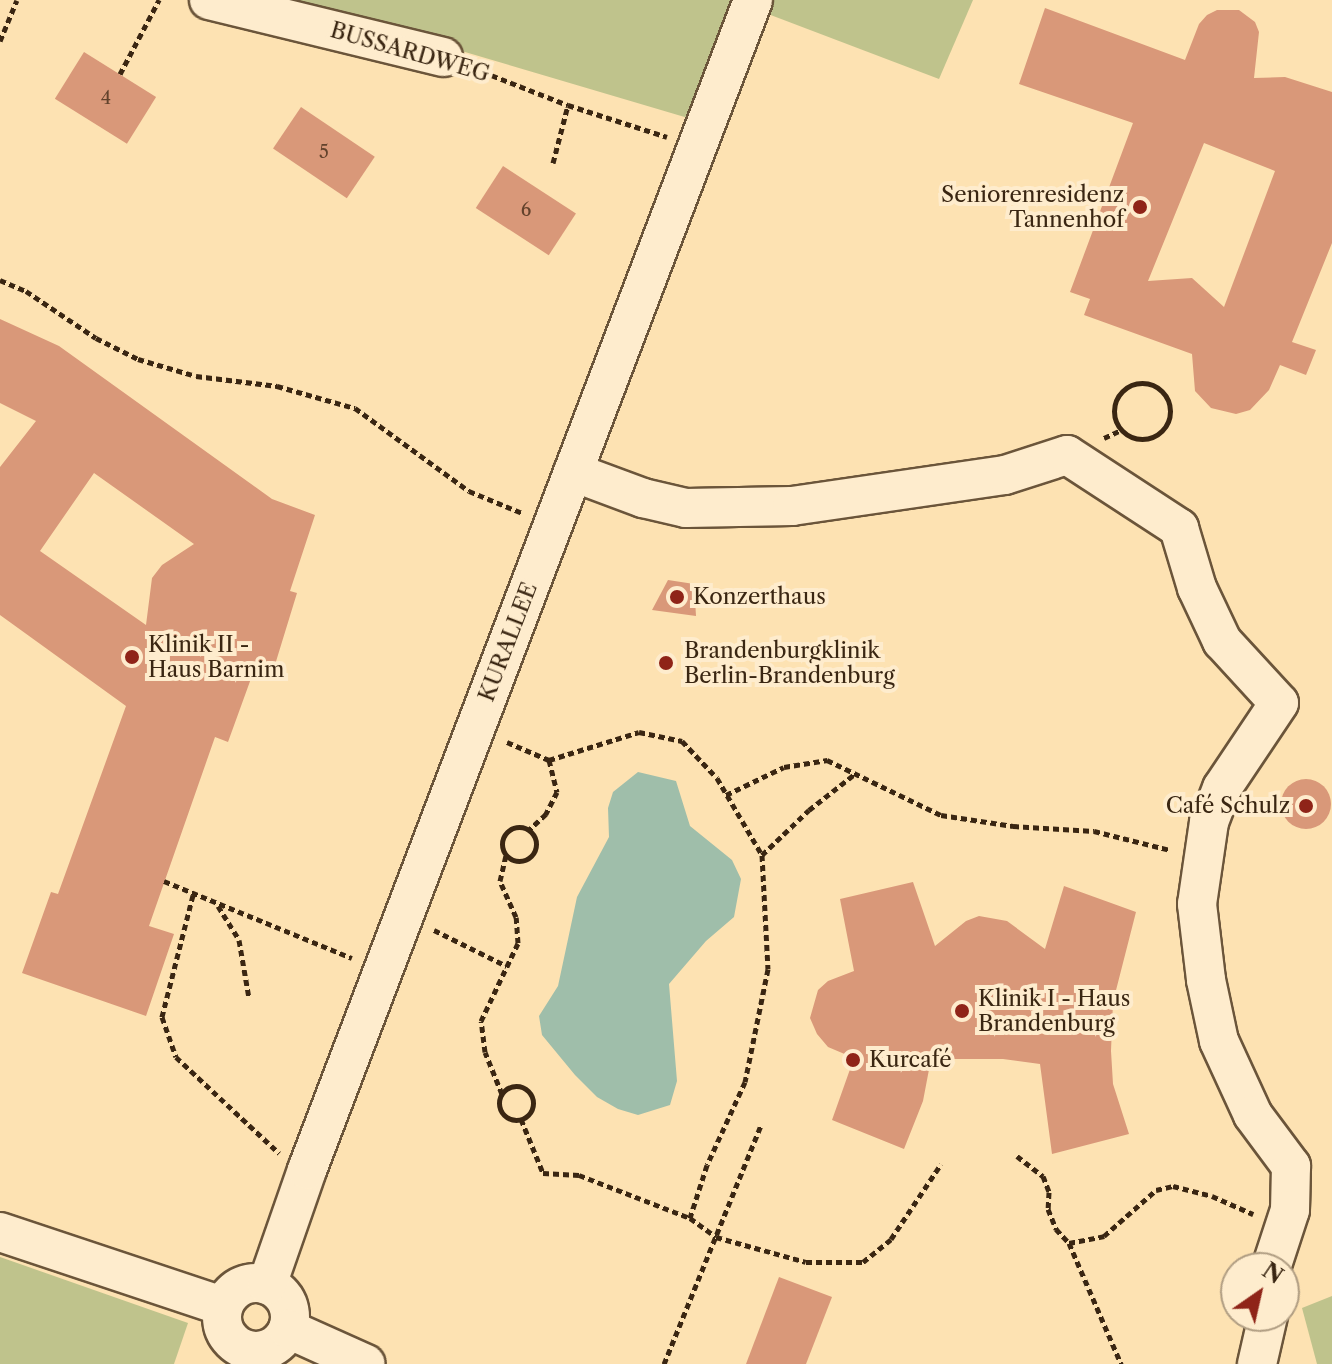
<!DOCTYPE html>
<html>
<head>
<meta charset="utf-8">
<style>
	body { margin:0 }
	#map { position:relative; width:1332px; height:1364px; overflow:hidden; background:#fde2b2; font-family:"Libre Caslon Text",serif }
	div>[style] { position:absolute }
	.green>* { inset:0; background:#bfc38c }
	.water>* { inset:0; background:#9fbeaa }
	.building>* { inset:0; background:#d99879; transform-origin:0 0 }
	.round { border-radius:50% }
	.path>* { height:5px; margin-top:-2.5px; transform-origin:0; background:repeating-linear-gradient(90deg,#3a2612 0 6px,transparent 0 10px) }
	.path>.ring { margin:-2.5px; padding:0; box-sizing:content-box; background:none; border:5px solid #3a2612; border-radius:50% }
	.roads { filter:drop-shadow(2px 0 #6b553a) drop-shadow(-2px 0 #6b553a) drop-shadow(0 2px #6b553a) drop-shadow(0 -2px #6b553a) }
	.minor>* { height:38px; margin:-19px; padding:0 19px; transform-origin:19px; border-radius:19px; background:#feeccd }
	.minor>.ring { margin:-19px; padding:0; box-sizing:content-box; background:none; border:38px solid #feeccd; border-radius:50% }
	.dots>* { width:22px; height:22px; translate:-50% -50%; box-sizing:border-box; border:4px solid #feeccd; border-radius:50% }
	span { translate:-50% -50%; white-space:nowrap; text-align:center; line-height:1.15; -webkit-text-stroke:8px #feeccd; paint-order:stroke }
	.number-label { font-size:18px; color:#62422c }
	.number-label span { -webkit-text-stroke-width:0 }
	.street-label { font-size:22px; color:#3a2612 }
	.poi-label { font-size:22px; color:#3a2612 }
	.right { translate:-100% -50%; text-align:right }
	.left { translate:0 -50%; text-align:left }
	.north { position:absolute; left:1220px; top:1252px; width:80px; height:80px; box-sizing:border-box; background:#feeccd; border:2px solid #b09d82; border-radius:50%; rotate:34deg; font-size:22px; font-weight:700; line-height:32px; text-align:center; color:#3a2612 }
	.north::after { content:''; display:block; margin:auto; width:28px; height:36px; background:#8f2418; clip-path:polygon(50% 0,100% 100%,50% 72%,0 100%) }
</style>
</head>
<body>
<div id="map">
	<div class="green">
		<div style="clip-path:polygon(265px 0,731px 0,688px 118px,448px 47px)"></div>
		<div style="clip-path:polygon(773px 0,973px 0,939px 79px,768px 14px)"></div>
		<div style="clip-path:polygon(0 1257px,188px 1323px,174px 1364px,0 1364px)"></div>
		<div style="clip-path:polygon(1332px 1296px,1332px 1364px,1317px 1364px,1302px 1308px)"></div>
	</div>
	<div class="water">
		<div style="clip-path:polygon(638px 772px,676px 781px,690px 826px,732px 860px,741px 879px,734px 917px,706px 941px,669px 984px,677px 1081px,670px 1105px,638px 1115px,618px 1109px,597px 1097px,575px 1075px,542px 1035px,539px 1016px,558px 986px,577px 897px,609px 837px,608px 808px,613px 792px)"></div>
	</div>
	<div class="building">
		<div style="clip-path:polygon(evenodd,1045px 8px,1185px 60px,1199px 24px,1207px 15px,1217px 10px,1239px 10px,1255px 22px,1259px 32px,1254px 78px,1285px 77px,1332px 92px,1332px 243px,1292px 342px,1316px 350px,1306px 375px,1280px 365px,1269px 390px,1250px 410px,1236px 414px,1211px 408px,1195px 391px,1192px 354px,1084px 315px,1090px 299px,1070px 292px,1133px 123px,1019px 84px,1045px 8px,1204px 143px,1275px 171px,1224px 307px,1192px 278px,1148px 281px,1204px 143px)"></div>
		<div style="left:84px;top:52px;width:85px;height:55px;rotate:32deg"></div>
		<div style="left:301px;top:107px;width:89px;height:50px;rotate:34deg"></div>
		<div style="left:503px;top:166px;width:87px;height:50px;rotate:33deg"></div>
		<div style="clip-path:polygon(evenodd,0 319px,59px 346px,272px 499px,315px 515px,290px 591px,297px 593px,274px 668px,257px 662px,228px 742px,215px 737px,149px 926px,174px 934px,146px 1016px,22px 973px,51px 892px,58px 894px,126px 706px,0 615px,0 467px,36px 421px,0 403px,0 319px,94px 473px,194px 544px,162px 565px,152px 578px,146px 625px,40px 551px,94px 473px)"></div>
		<div style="clip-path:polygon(668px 580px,694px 584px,696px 616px,652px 610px)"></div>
		<div class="round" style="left:1281px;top:779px;width:50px;height:50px"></div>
		<div style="clip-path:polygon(913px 882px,935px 946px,966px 921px,979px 916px,1007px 921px,1045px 949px,1064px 886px,1136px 912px,1113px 1002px,1111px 1051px,1113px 1084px,1129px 1134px,1052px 1154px,1040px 1064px,1003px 1059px,931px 1059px,923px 1101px,904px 1149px,832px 1120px,854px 1058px,828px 1047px,817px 1034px,810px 1018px,818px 990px,828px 981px,854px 971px,840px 899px)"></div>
		<div style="clip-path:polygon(779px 1277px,832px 1297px,806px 1364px,746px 1364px)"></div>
	</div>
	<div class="path">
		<div style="left:0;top:41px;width:44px;rotate:-67.5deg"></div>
		<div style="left:473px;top:68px;width:102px;rotate:21.3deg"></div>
		<div style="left:568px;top:105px;width:104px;rotate:17.9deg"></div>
		<div style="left:120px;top:74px;width:84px;rotate:-62.2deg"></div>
		<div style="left:553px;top:163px;width:60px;rotate:-75.5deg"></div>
		<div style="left:0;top:280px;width:28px;rotate:23deg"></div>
		<div style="left:26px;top:291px;width:84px;rotate:33.9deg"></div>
		<div style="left:96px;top:338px;width:47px;rotate:26.6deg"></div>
		<div style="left:138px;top:359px;width:60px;rotate:16.3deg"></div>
		<div style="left:196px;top:376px;width:82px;rotate:7deg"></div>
		<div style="left:277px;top:386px;width:81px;rotate:15.8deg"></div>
		<div style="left:355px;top:408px;width:141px;rotate:36.1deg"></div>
		<div style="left:469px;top:491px;width:57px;rotate:22.5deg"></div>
		<div class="ring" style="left:1114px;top:383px;width:51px;height:51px"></div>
		<div style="left:1104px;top:438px;width:19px;rotate:-25deg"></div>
		<div style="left:507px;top:742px;width:46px;rotate:23.2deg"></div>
		<div style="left:549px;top:760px;width:33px;rotate:76deg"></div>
		<div style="left:557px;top:792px;width:25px;rotate:117deg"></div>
		<div style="left:546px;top:814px;width:23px;rotate:137deg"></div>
		<div style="left:549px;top:760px;width:94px;rotate:-17.3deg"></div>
		<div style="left:639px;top:732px;width:44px;rotate:11.8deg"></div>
		<div style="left:682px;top:741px;width:51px;rotate:46.6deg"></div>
		<div style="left:717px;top:778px;width:89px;rotate:59.7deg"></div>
		<div style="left:762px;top:855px;width:114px;rotate:87deg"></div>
		<div style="left:768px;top:969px;width:115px;rotate:101.5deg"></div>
		<div style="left:745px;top:1082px;width:91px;rotate:114.6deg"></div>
		<div style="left:707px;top:1165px;width:56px;rotate:107.8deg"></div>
		<div style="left:726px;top:795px;width:64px;rotate:-25.8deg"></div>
		<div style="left:784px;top:767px;width:44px;rotate:-9.2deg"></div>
		<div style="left:827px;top:760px;width:127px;rotate:25.8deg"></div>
		<div style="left:941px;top:815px;width:73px;rotate:8.7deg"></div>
		<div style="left:1013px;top:826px;width:81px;rotate:3.5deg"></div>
		<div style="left:1094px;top:831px;width:78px;rotate:14deg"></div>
		<div class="ring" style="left:502px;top:827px;width:29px;height:29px"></div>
		<div style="left:762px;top:855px;width:65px;rotate:-43.8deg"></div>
		<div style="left:809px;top:810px;width:60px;rotate:-38.2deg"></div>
		<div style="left:164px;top:881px;width:203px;rotate:22.3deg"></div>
		<div style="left:193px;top:895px;width:126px;rotate:104.3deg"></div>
		<div style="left:162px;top:1017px;width:42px;rotate:70.7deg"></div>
		<div style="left:176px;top:1057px;width:141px;rotate:43deg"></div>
		<div style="left:218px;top:906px;width:40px;rotate:58deg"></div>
		<div style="left:239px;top:940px;width:59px;rotate:80.2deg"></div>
		<div style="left:434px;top:930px;width:81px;rotate:26.3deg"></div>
		<div class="ring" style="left:499px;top:1086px;width:29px;height:29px"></div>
		<div style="left:502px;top:1094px;width:45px;rotate:-112deg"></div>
		<div style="left:485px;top:1052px;width:31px;rotate:-97deg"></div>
		<div style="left:481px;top:1021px;width:86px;rotate:-64.6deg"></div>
		<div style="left:518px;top:943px;width:26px;rotate:-94deg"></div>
		<div style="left:516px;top:917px;width:39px;rotate:-114deg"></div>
		<div style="left:500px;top:881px;width:28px;rotate:-77deg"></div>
		<div style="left:521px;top:1119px;width:58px;rotate:67.8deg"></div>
		<div style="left:543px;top:1173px;width:36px;rotate:3deg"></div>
		<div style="left:579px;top:1175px;width:119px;rotate:21.2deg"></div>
		<div style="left:690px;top:1218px;width:32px;rotate:36deg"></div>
		<div style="left:716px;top:1237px;width:93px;rotate:15.5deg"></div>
		<div style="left:806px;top:1262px;width:57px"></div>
		<div style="left:863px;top:1262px;width:36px;rotate:-39deg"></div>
		<div style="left:891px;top:1239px;width:90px;rotate:-56.3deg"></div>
		<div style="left:1017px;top:1156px;width:33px;rotate:38deg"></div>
		<div style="left:1043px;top:1176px;width:17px;rotate:69deg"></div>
		<div style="left:1049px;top:1192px;width:17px;rotate:93deg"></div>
		<div style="left:1048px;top:1209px;width:22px;rotate:68deg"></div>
		<div style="left:1056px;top:1229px;width:19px;rotate:47deg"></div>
		<div style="left:1069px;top:1243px;width:36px;rotate:-11deg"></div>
		<div style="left:1104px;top:1236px;width:69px;rotate:-41.5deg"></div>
		<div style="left:1156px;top:1190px;width:17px;rotate:-13deg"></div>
		<div style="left:1173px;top:1186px;width:40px;rotate:14.4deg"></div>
		<div style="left:1212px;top:1196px;width:45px;rotate:23.7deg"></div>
		<div style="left:1069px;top:1243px;width:132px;rotate:66.7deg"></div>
		<div style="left:664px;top:1364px;width:258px;rotate:-67.9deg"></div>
	</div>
	<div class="roads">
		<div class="minor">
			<div style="left:209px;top:0;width:241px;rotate:13.7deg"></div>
			<div style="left:573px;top:472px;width:75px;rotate:20.4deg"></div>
			<div style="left:643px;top:498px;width:44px;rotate:13.1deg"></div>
			<div style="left:686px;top:508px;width:106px;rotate:-1.1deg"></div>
			<div style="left:792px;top:506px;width:215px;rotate:-8.3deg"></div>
			<div style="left:1005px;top:475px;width:65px;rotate:-17.9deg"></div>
			<div style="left:1067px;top:455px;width:134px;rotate:33.1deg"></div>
			<div style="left:1179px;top:528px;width:63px;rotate:73.3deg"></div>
			<div style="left:1197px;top:588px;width:59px;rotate:64.7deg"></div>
			<div style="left:1222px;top:641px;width:84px;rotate:47.4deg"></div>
			<div style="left:1279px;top:703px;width:102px;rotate:123.8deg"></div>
			<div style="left:1222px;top:788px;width:36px;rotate:111deg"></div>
			<div style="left:1209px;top:822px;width:83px;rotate:98.3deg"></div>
			<div style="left:1197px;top:904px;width:77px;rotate:83.2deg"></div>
			<div style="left:1206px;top:980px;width:62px;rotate:78deg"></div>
			<div style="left:1219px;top:1041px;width:81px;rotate:65.3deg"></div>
			<div style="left:1253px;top:1115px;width:64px;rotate:53.3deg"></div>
			<div style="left:1291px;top:1166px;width:44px;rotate:91.3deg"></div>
			<div style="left:1290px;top:1210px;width:61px;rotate:108.1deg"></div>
			<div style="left:0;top:1232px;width:235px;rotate:18.4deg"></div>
			<div class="ring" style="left:222px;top:1283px;width:30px;height:30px"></div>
			<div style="left:267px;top:1285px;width:122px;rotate:-70.8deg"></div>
			<div style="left:307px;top:1170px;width:1252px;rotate:-69.13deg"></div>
			<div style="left:288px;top:1329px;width:85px;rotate:24.2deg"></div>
			<div style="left:1257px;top:1364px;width:49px;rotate:-77.1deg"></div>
		</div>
	</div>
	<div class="dots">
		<div style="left:1140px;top:207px;background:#8f2418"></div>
		<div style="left:677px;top:597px;background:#8f2418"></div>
		<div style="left:132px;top:657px;background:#8f2418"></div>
		<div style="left:666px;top:663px;background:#8f2418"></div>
		<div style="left:1306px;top:806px;background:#8f2418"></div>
		<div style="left:962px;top:1011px;background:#8f2418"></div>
		<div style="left:853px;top:1060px;background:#8f2418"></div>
	</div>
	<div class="number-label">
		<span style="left:106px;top:98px">4</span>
		<span style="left:324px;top:152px">5</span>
		<span style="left:526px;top:210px">6</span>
	</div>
	<div class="street-label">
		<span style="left:410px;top:52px;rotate:16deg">BUSSARDWEG</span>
		<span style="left:508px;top:642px;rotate:-69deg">KURALLEE</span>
	</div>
	<div class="poi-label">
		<span class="right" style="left:1124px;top:207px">Seniorenresidenz<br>Tannenhof</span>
		<span class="left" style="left:693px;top:597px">Konzerthaus</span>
		<span class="left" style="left:148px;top:657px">Klinik II -<br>Haus Barnim</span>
		<span class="left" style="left:684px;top:663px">Brandenburgklinik<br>Berlin-Brandenburg</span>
		<span class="right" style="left:1290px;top:806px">Café Schulz</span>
		<span class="left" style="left:978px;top:1011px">Klinik I - Haus<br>Brandenburg</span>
		<span class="left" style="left:869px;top:1060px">Kurcafé</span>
	</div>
	<div class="north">N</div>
</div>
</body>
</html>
